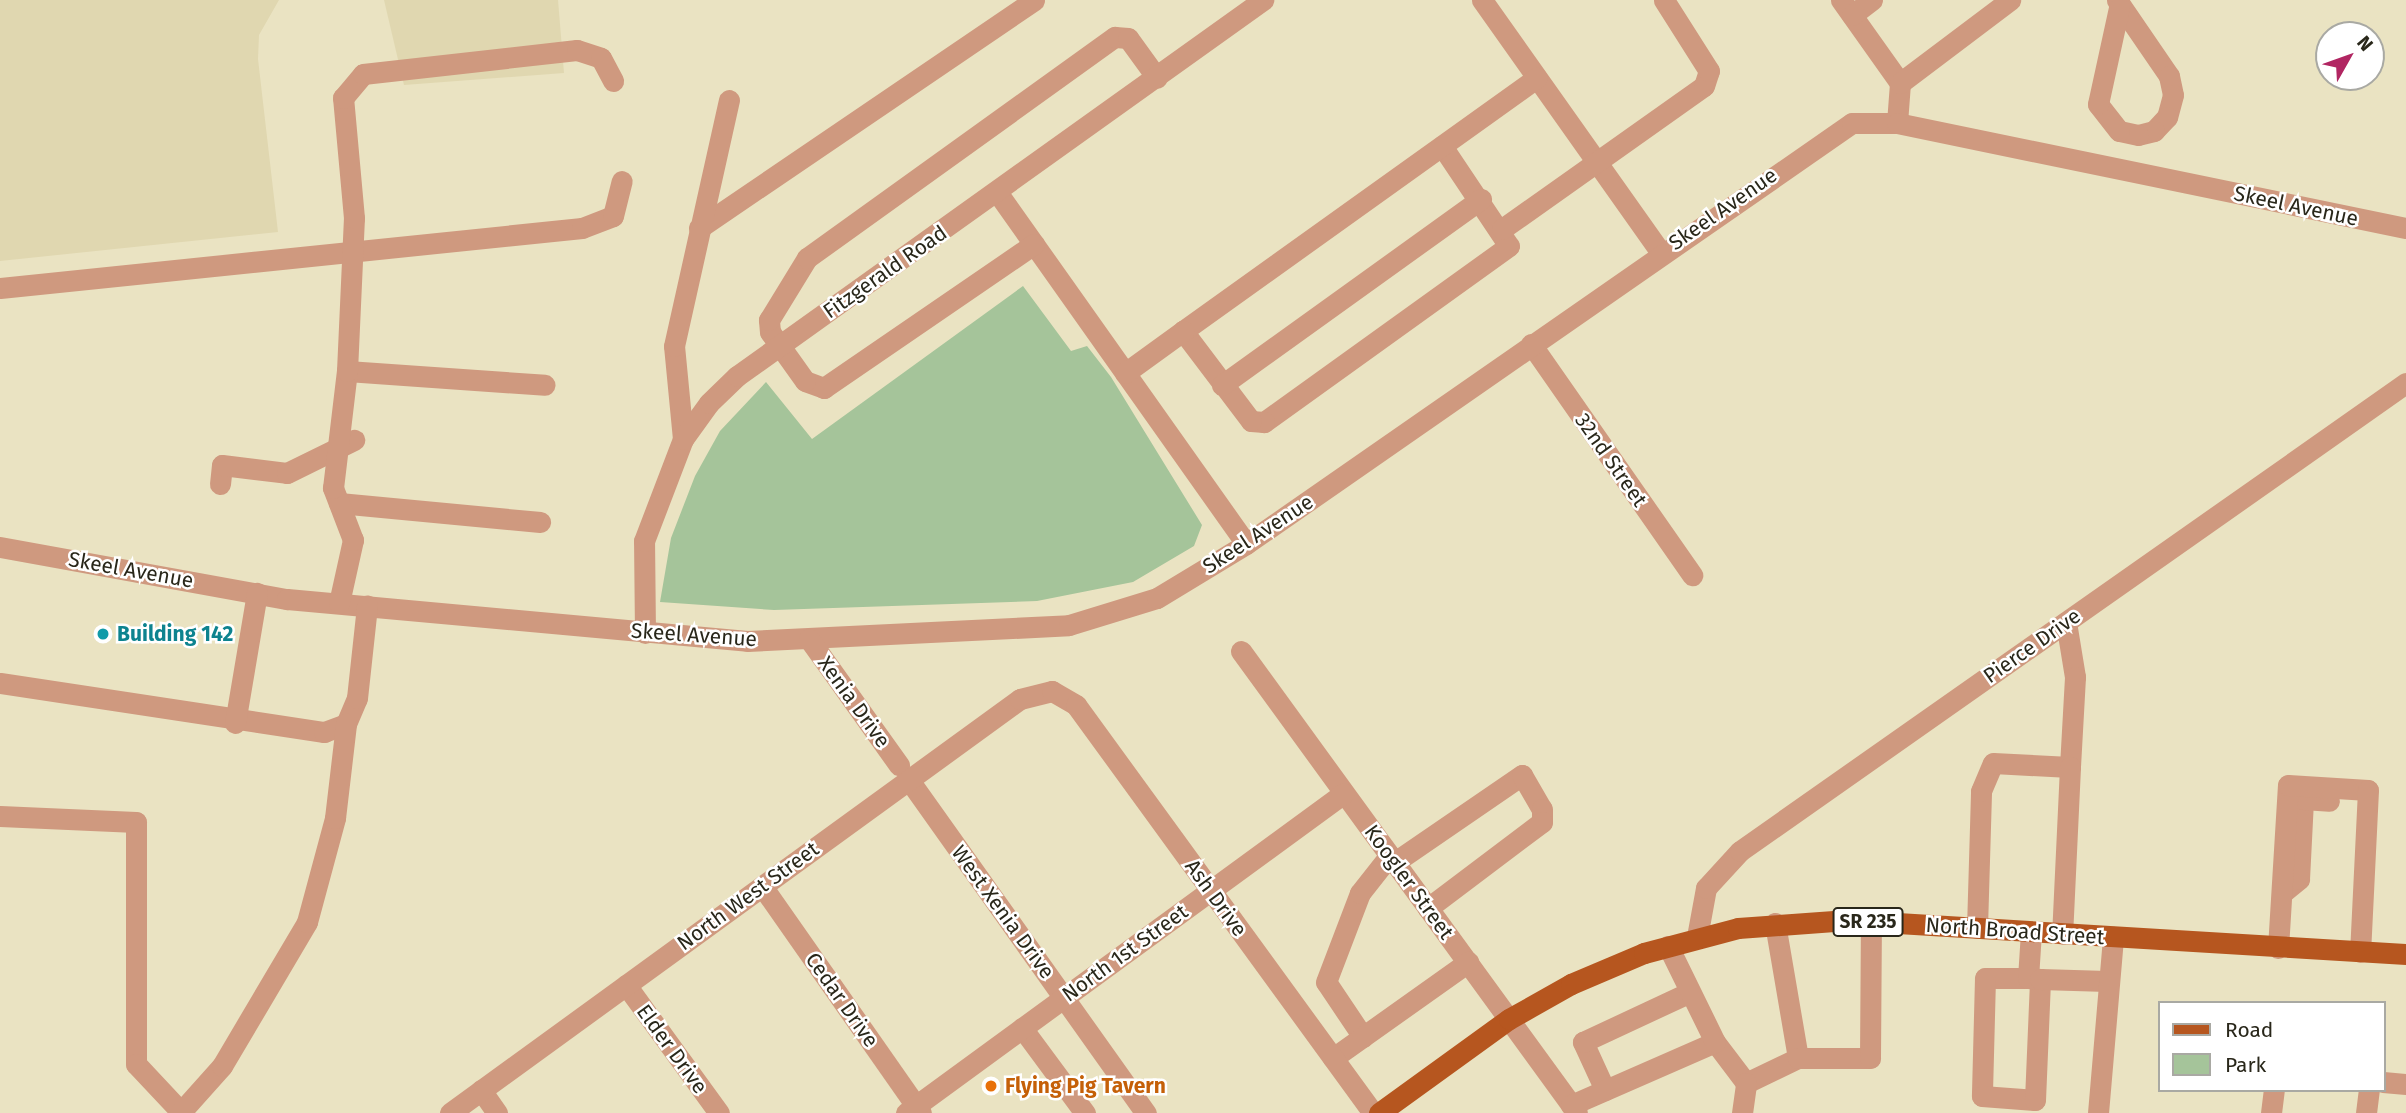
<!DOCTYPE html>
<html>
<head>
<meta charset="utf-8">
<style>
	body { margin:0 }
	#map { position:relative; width:2406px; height:1113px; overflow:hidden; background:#eae3c2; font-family:"Fira Sans",sans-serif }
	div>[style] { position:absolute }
	.built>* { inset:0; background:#e0d7b0 }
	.green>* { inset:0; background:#a5c49a }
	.minor>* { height:21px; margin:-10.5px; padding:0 10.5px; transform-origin:10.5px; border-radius:10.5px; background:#cf997f }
	.major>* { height:21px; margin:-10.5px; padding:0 10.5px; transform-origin:10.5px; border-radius:10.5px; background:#b6561f }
	.dots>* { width:19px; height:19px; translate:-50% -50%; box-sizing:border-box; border:4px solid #fff; border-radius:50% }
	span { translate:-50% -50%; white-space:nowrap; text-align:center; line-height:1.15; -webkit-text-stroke:5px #fff; paint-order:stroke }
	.shield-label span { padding:2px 5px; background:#fff; border:2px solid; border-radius:5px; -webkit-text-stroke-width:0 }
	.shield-label { font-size:19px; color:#29271a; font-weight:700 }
	.street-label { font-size:21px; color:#29271a }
	.culture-label { font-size:21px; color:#0d838f; font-weight:700 }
	.left { translate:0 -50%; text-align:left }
	.food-label { font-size:21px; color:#c56008; font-weight:700 }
	.legend { position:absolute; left:2158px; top:1001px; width:228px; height:91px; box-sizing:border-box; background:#fff; border:2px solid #a9a9a3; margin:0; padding:9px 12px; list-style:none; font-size:21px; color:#29271a }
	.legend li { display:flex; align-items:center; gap:14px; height:35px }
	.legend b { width:35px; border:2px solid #a9a9a3 }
	.north { position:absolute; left:2315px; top:21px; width:70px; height:70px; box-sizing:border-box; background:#fff; border:2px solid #a9a9a3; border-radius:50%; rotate:50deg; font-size:19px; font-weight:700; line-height:28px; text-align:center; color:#29271a }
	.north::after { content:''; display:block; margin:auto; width:24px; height:32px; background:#b12662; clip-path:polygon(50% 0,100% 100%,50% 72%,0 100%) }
</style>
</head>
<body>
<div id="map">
	<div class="built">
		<div style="clip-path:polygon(0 0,279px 0,259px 35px,258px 59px,278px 232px,0 261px)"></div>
		<div style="clip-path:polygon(384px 0,558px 0,564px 73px,404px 85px)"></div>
	</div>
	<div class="green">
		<div style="clip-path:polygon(1023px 286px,1071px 351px,1087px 346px,1111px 377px,1202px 525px,1194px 546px,1133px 582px,1037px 601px,774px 610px,660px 602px,671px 538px,695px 476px,720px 431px,766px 382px,812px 439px)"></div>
	</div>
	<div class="minor">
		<div style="left:1482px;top:0;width:310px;rotate:54.7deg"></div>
		<div style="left:1841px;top:0;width:102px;rotate:54.6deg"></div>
		<div style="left:1900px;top:83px;width:40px;rotate:94.3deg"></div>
		<div style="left:2117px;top:0;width:92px;rotate:55.6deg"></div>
		<div style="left:2169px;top:76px;width:19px;rotate:78deg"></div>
		<div style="left:2173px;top:95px;width:23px;rotate:105deg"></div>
		<div style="left:2167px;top:117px;width:19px;rotate:133deg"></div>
		<div style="left:2154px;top:131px;width:16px;rotate:166deg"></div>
		<div style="left:2138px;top:135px;width:19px;rotate:-168deg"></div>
		<div style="left:2119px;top:131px;width:34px;rotate:-128deg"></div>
		<div style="left:2098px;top:104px;width:98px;rotate:-77.7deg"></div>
		<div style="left:1852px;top:15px;width:25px;rotate:-37deg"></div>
		<div style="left:1900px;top:83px;width:138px;rotate:-37deg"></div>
		<div style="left:1442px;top:146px;width:120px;rotate:56.2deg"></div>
		<div style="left:1509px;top:246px;width:302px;rotate:144.3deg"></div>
		<div style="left:1264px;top:422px;width:13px;rotate:-176deg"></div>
		<div style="left:1251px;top:421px;width:113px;rotate:-127.1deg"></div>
		<div style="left:1183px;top:331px;width:435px;rotate:-35.6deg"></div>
		<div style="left:997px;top:192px;width:431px;rotate:54.7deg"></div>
		<div style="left:699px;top:228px;width:405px;rotate:-34.2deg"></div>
		<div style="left:1502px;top:229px;width:247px;rotate:-35.3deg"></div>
		<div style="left:1704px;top:86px;width:16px;rotate:-72deg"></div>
		<div style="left:1709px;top:71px;width:84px;rotate:-122.4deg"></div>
		<div style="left:1034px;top:244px;width:255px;rotate:145.6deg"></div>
		<div style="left:824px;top:388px;width:20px;rotate:-160deg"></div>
		<div style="left:805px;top:381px;width:60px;rotate:-125.5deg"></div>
		<div style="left:770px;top:332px;width:12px;rotate:-95deg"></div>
		<div style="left:769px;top:320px;width:73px;rotate:-58.5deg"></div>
		<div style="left:807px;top:258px;width:379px;rotate:-35.7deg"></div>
		<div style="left:1115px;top:37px;width:13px;rotate:4deg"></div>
		<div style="left:1128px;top:38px;width:49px;rotate:54.1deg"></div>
		<div style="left:0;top:288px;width:585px;rotate:-5.89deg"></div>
		<div style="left:582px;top:228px;width:33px;rotate:-21deg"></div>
		<div style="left:613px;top:216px;width:36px;rotate:-76deg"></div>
		<div style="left:1531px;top:344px;width:282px;rotate:55.1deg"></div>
		<div style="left:347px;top:371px;width:198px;rotate:4deg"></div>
		<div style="left:1125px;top:373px;width:72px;rotate:-35.9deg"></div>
		<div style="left:1222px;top:385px;width:319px;rotate:-35.7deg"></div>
		<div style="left:683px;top:439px;width:93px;rotate:-95.5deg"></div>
		<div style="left:674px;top:346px;width:252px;rotate:-77.4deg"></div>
		<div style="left:220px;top:484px;width:19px;rotate:-84deg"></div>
		<div style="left:222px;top:465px;width:65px;rotate:7deg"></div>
		<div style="left:287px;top:473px;width:75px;rotate:-26.2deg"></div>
		<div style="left:339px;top:503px;width:202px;rotate:5.4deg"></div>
		<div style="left:0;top:547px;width:292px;rotate:10.3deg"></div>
		<div style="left:287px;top:599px;width:462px;rotate:5.2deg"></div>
		<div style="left:747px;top:641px;width:322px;rotate:-2.8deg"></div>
		<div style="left:1069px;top:625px;width:92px;rotate:-17.1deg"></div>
		<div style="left:1157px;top:598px;width:104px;rotate:-31.2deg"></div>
		<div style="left:1246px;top:544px;width:738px;rotate:-34.79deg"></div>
		<div style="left:1852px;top:123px;width:45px"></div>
		<div style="left:1897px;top:123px;width:520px;rotate:11.66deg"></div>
		<div style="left:339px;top:603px;width:65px;rotate:-77.5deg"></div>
		<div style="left:353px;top:540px;width:56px;rotate:-111deg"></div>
		<div style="left:333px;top:488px;width:118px;rotate:-83.2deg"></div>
		<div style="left:347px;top:371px;width:153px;rotate:-87.4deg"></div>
		<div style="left:354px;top:218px;width:121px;rotate:-95.2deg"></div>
		<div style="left:343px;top:98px;width:31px;rotate:-50deg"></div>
		<div style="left:363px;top:74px;width:215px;rotate:-6.4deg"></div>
		<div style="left:577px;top:50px;width:25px;rotate:18deg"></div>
		<div style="left:601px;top:58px;width:26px;rotate:62deg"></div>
		<div style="left:2066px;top:622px;width:56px;rotate:80.7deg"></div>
		<div style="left:2075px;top:677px;width:90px;rotate:93.2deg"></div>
		<div style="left:645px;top:633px;width:92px;rotate:-90.6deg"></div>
		<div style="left:644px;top:541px;width:109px;rotate:-69.1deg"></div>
		<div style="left:683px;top:439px;width:44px;rotate:-54.2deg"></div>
		<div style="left:709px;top:403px;width:39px;rotate:-44deg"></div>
		<div style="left:737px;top:376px;width:647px;rotate:-35.56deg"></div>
		<div style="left:809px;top:639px;width:155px;rotate:54.5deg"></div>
		<div style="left:1241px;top:651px;width:571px;rotate:53.97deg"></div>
		<div style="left:0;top:683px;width:328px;rotate:8.6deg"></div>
		<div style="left:324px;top:732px;width:23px;rotate:-20deg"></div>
		<div style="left:346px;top:724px;width:28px;rotate:-67deg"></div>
		<div style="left:357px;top:698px;width:93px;rotate:-83.8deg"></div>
		<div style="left:235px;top:723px;width:132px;rotate:-80.4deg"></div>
		<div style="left:909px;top:780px;width:409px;rotate:54.6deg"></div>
		<div style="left:0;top:816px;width:136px;rotate:2.5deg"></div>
		<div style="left:136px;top:822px;width:242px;rotate:90deg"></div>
		<div style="left:136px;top:1064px;width:66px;rotate:46.8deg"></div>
		<div style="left:1395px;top:862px;width:154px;rotate:-34.4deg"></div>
		<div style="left:1522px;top:775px;width:39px;rotate:60deg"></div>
		<div style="left:1542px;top:809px;width:13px;rotate:90deg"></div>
		<div style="left:1542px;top:822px;width:143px;rotate:143deg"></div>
		<div style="left:762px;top:886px;width:277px;rotate:55deg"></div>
		<div style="left:2282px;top:893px;width:22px;rotate:-39deg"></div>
		<div style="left:2299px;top:879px;width:80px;rotate:-87.1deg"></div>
		<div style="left:2303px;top:799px;width:26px;rotate:4deg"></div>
		<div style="left:1977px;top:928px;width:137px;rotate:-88.3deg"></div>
		<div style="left:1981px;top:791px;width:30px;rotate:-67deg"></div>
		<div style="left:1993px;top:763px;width:77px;rotate:3deg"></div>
		<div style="left:2070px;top:767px;width:167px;rotate:92.7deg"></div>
		<div style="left:1697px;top:937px;width:50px;rotate:-79.6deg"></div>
		<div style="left:1706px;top:888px;width:50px;rotate:-47.4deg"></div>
		<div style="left:1740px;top:851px;width:814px;rotate:-35.1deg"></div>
		<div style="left:2278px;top:948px;width:163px;rotate:-86.5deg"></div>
		<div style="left:2288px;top:785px;width:80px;rotate:3.6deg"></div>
		<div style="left:2368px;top:790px;width:162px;rotate:92.8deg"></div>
		<div style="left:2028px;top:978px;width:43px;rotate:180deg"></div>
		<div style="left:1985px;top:978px;width:118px;rotate:91.5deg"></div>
		<div style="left:1982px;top:1096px;width:53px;rotate:4.3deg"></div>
		<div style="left:2035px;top:1100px;width:121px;rotate:-87.6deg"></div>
		<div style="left:2040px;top:979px;width:12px;rotate:-175deg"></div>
		<div style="left:2028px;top:978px;width:46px;rotate:-86.3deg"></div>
		<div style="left:2040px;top:979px;width:67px;rotate:1.7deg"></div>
		<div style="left:626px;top:985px;width:158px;rotate:54deg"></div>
		<div style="left:1022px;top:1028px;width:106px;rotate:53.5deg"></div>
		<div style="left:1363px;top:1037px;width:66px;rotate:-123.9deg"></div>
		<div style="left:1326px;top:982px;width:95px;rotate:-69.1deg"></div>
		<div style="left:1360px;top:893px;width:48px;rotate:-51.7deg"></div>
		<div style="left:1715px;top:1042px;width:51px;rotate:52.9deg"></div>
		<div style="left:1746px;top:1083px;width:58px;rotate:-25.7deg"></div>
		<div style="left:1798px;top:1058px;width:137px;rotate:-99.7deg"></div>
		<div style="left:1333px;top:1058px;width:166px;rotate:-35.4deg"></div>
		<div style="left:1798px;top:1058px;width:72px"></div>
		<div style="left:1870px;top:1058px;width:136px;rotate:-89.6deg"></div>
		<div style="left:2383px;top:1082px;width:23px;rotate:5deg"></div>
		<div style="left:481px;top:1090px;width:28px;rotate:55deg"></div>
		<div style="left:1605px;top:1090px;width:53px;rotate:-114.6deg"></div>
		<div style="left:1583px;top:1042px;width:118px;rotate:-25deg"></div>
		<div style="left:1571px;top:1105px;width:157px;rotate:-23.6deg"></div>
		<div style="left:1715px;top:1042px;width:107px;rotate:-116.1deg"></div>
		<div style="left:180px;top:1113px;width:63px;rotate:-48.2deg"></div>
		<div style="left:222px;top:1066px;width:167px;rotate:-59.4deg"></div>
		<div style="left:307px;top:922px;width:108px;rotate:-74.9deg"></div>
		<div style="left:335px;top:818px;width:95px;rotate:-83.3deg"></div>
		<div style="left:450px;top:1113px;width:704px;rotate:-35.99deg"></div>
		<div style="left:1020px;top:699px;width:33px;rotate:-14deg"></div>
		<div style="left:1052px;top:691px;width:28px;rotate:30deg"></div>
		<div style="left:1076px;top:705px;width:505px;rotate:53.95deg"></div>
		<div style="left:906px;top:1113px;width:542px;rotate:-36.15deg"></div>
		<div style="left:1742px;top:1113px;width:30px;rotate:-82deg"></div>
		<div style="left:2098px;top:1113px;width:177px;rotate:-85.1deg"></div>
		<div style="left:2271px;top:1113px;width:23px;rotate:-83deg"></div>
		<div style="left:2366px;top:1113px;width:23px;rotate:-83deg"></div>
	</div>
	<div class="major">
		<div style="left:1379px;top:1113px;width:160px;rotate:-35.9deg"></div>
		<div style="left:1509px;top:1019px;width:71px;rotate:-29.4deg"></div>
		<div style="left:1571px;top:984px;width:79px;rotate:-23deg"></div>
		<div style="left:1644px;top:953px;width:97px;rotate:-14.9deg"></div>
		<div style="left:1738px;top:928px;width:110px;rotate:-4.2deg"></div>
		<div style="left:1848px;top:920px;width:559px;rotate:3.49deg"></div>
	</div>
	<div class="dots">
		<div style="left:103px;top:634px;background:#0f9aa8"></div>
		<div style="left:991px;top:1086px;background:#e8710a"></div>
	</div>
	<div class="shield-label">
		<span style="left:1868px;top:922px">SR 235</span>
	</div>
	<div class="street-label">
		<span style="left:2296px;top:206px;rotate:12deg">Skeel Avenue</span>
		<span style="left:1723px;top:209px;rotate:-35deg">Skeel Avenue</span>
		<span style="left:885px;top:272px;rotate:-35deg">Fitzgerald Road</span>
		<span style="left:1611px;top:460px;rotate:55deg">32nd Street</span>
		<span style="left:1258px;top:534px;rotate:-33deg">Skeel Avenue</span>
		<span style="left:131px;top:570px;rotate:10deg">Skeel Avenue</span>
		<span style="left:694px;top:635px;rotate:4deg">Skeel Avenue</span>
		<span style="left:2032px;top:646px;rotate:-35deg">Pierce Drive</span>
		<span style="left:854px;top:702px;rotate:54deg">Xenia Drive</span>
		<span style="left:1409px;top:882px;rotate:54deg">Koogler Street</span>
		<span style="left:748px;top:896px;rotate:-36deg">North West Street</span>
		<span style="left:1216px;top:898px;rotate:54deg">Ash Drive</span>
		<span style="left:1003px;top:912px;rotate:54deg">West Xenia Drive</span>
		<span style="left:2015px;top:931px;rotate:4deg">North Broad Street</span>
		<span style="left:1125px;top:953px;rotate:-36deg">North 1st Street</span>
		<span style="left:842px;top:1000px;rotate:55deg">Cedar Drive</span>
		<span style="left:672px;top:1049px;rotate:54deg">Elder Drive</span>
	</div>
	<div class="culture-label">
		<span class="left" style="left:117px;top:634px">Building 142</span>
	</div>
	<div class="food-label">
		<span class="left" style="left:1005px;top:1086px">Flying Pig Tavern</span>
	</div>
	<ul class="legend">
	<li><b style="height:9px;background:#b6561f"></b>Road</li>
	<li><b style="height:19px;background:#a5c49a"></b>Park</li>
	</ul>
	<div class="north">N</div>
</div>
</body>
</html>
